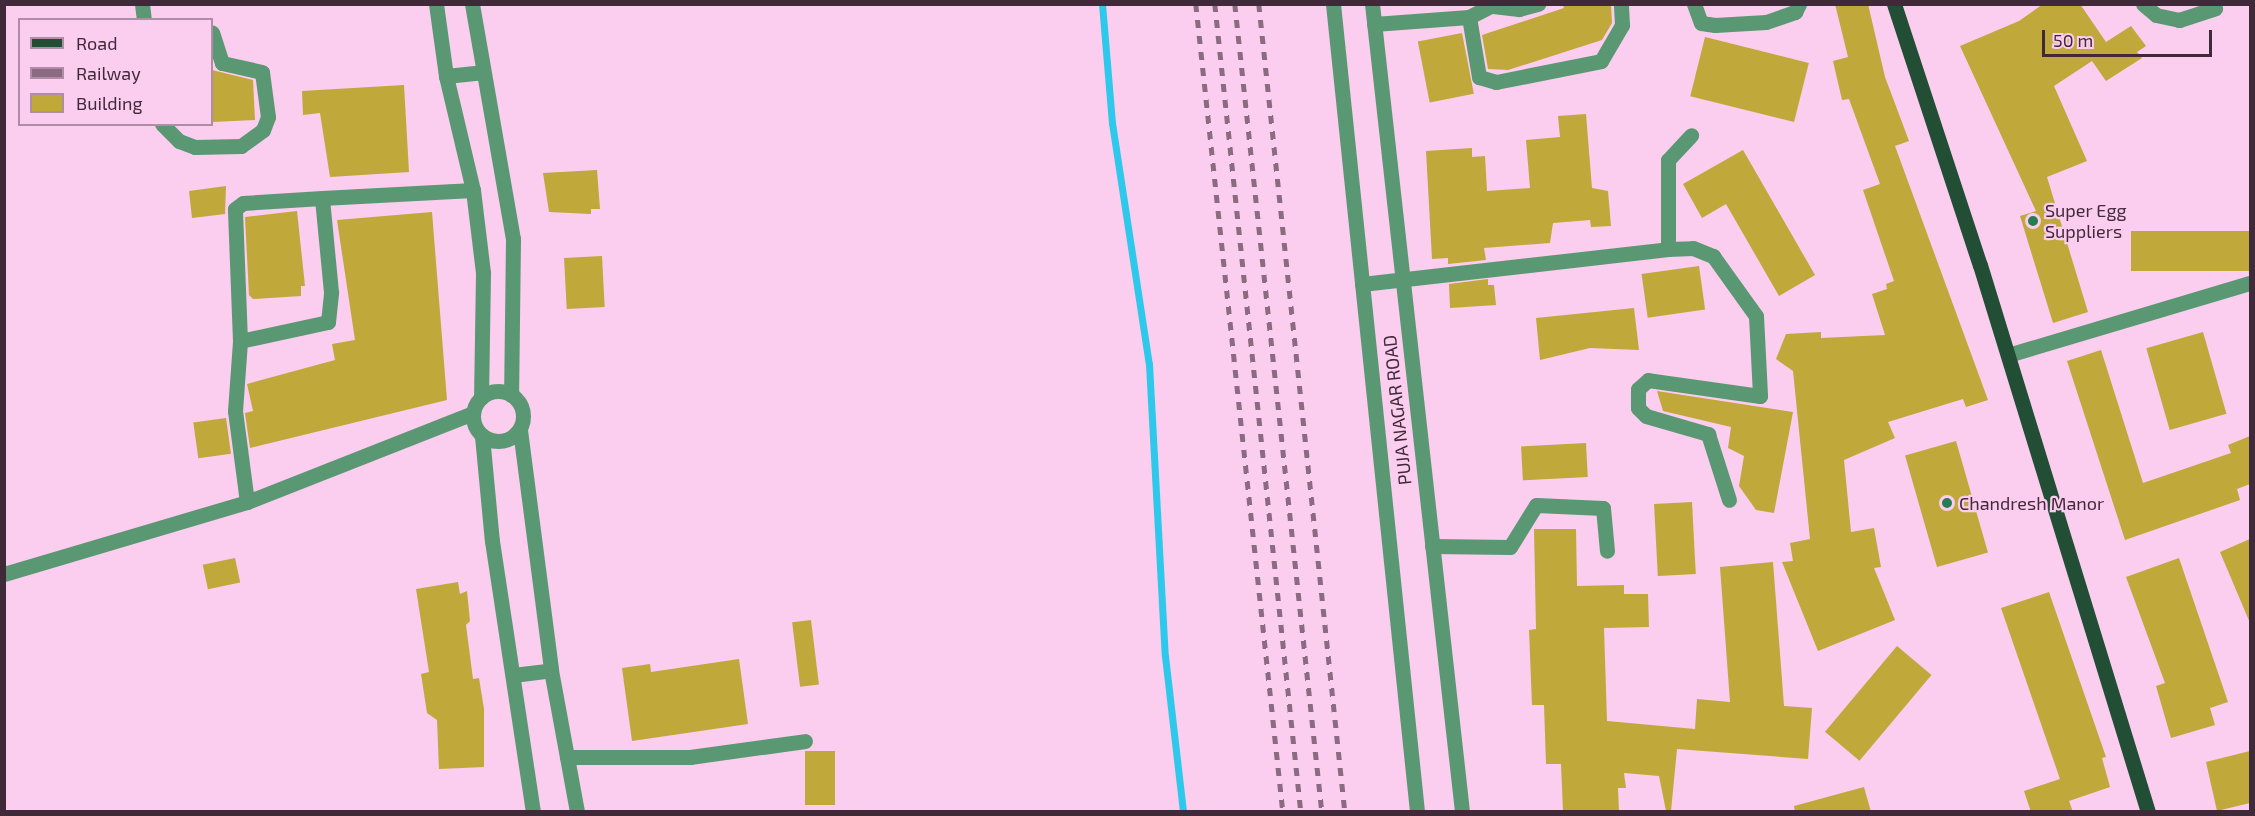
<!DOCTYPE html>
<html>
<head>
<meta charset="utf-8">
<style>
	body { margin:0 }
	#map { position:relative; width:2255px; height:816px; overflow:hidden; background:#fbcdee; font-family:"Exo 2",sans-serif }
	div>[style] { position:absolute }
	.stream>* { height:7px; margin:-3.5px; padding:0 3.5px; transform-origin:3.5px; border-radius:3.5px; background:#2ec8ea }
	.building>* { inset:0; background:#c0a83a; transform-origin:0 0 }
	.minor>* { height:15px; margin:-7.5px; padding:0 7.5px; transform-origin:7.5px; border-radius:7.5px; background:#5a9873 }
	.minor>.ring { margin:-7.5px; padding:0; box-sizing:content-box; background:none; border:15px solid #5a9873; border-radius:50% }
	.major>* { height:15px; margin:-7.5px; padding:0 7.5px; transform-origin:7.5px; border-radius:7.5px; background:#224e35 }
	.rail>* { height:4.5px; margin-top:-2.25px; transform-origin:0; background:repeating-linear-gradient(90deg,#8b6b82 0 8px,transparent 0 16px) }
	.dots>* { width:16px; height:16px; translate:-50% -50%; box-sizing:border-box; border:3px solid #fbcdee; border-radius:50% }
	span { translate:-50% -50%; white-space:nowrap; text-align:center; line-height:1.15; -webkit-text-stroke:4.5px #fbcdee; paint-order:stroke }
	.poi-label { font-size:18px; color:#402a3a }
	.left { translate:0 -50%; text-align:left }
	.street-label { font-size:18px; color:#402a3a }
	.frame { position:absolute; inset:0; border:6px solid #402a3a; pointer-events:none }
	.legend { position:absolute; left:18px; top:18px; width:195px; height:108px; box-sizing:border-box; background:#fbcdee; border:2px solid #b08ca6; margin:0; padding:8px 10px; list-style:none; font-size:18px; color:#402a3a }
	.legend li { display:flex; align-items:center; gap:12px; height:30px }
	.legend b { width:30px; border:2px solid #b08ca6 }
	.scale { position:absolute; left:2042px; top:30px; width:170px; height:27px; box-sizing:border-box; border:3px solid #402a3a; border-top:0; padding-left:8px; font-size:18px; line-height:21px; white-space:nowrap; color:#402a3a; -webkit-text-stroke:4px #fbcdee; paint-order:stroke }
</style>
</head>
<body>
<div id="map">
	<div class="stream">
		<div style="left:1102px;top:4px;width:119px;rotate:85.2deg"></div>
		<div style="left:1112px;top:123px;width:244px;rotate:81.3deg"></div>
		<div style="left:1149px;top:364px;width:292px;rotate:86.9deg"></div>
		<div style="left:1165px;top:656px;width:157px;rotate:83.4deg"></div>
	</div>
	<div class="building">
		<div style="clip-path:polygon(1562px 4px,1611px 4px,1612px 23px,1602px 40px,1508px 70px,1488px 69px,1482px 35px,1564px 8px)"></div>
		<div style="clip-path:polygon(1835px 4px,1868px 4px,1885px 77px,1909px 141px,1895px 146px,1988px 400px,1966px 407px,1963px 399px,1888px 422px,1895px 438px,1844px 460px,1851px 532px,1874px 528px,1881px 567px,1874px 568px,1895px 620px,1818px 651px,1782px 562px,1793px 561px,1790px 543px,1810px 539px,1793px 371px,1776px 359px,1786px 334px,1821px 332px,1821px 338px,1885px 335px,1872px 294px,1887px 289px,1886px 284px,1894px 281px,1863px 190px,1880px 184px,1849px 99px,1842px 100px,1833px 61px,1848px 57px)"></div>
		<div style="clip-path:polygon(2043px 4px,2080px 4px,2106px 42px,2131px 26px,2146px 46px,2137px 52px,2142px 58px,2106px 81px,2092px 61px,2054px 86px,2087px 161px,2047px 177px,2088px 312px,2053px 323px,2020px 216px,2036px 211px,1960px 46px,2019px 21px)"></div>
		<div style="left:1462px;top:33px;width:62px;height:45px;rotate:79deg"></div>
		<div style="left:1705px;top:37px;width:107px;height:61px;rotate:14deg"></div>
		<div style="clip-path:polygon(212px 70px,253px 80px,255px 120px,212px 122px)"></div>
		<div style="clip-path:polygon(404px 85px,409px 172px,330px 177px,320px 113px,303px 115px,302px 91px)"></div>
		<div style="clip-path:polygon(1586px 114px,1592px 188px,1608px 191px,1611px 226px,1591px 227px,1590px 220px,1553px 223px,1550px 243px,1484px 248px,1486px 260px,1448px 264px,1448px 258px,1432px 259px,1426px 151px,1472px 148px,1472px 157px,1485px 156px,1487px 191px,1530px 188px,1526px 140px,1560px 137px,1558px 116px)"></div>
		<div style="clip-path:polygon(1743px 150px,1815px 275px,1779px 296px,1726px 204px,1702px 218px,1683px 184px)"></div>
		<div style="clip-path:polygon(597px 170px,600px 209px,591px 209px,591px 214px,549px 212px,543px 173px)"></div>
		<div style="clip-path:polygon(226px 186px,225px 214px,192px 218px,189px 191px)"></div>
		<div style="clip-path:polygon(297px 211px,305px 286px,301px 286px,301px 296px,253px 299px,249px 295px,245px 217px)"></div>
		<div style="clip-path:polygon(432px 212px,447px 400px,250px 448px,245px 413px,253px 411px,247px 384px,335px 360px,332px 344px,355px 340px,337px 220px)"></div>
		<div style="left:2250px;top:231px;width:40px;height:119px;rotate:90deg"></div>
		<div style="left:602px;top:256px;width:51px;height:38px;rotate:87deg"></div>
		<div style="left:1699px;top:266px;width:44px;height:58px;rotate:82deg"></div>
		<div style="clip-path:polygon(1488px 279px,1488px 285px,1494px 285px,1496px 305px,1450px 308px,1449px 284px)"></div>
		<div style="clip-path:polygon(1634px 308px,1639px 350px,1590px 348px,1540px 360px,1536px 318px)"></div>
		<div style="left:2203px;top:332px;width:85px;height:59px;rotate:74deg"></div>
		<div style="clip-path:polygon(2101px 350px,2143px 483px,2231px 453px,2228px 445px,2250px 436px,2250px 484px,2237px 489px,2240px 500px,2125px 540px,2067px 361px)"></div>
		<div style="clip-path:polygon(1657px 391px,1793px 412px,1774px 513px,1756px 510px,1739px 486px,1744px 456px,1728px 448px,1731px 427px,1663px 411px)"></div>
		<div style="left:226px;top:418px;width:36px;height:33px;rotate:82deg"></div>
		<div style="left:1956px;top:441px;width:116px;height:53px;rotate:74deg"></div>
		<div style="left:1586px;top:443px;width:34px;height:65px;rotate:87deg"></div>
		<div style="left:1692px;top:502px;width:72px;height:38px;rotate:87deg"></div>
		<div style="clip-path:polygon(1534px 529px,1576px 529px,1577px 586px,1624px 585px,1624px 594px,1648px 594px,1649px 627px,1604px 628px,1607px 721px,1695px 729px,1697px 699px,1730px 702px,1720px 567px,1773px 562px,1784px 706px,1812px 708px,1808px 759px,1677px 749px,1671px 811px,1666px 811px,1659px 776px,1624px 773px,1626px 788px,1618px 788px,1619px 812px,1563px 812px,1561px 764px,1546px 764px,1544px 705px,1532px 705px,1529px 630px,1536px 629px)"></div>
		<div style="clip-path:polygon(2250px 539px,2250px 623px,2220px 552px)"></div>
		<div style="left:235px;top:558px;width:25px;height:33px;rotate:78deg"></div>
		<div style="clip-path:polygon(2179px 558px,2228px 702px,2210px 708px,2215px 725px,2171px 738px,2156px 686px,2165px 683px,2126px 577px)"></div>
		<div style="clip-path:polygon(458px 582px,460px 594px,467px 591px,470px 621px,466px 625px,473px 679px,479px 678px,484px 709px,484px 767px,439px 769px,437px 720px,427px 713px,421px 674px,429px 672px,416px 589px)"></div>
		<div style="clip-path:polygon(2049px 592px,2106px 757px,2102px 758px,2110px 787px,2069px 801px,2073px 812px,2031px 812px,2024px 791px,2060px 779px,2001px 608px)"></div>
		<div style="left:811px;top:620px;width:65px;height:19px;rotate:83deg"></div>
		<div style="left:1897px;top:646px;width:45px;height:112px;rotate:40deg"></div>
		<div style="clip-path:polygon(739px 659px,748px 724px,632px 741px,622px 668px,650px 664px,651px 672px)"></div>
		<div style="left:805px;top:751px;width:30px;height:54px"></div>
		<div style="clip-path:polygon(2250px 751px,2250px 803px,2217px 811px,2206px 762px)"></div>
		<div style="clip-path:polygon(1864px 787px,1871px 812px,1795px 812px,1794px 806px)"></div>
	</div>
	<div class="minor">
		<div style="left:142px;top:4px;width:16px;rotate:83deg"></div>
		<div style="left:436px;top:4px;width:73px;rotate:82.1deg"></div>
		<div style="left:446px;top:76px;width:117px;rotate:76.7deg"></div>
		<div style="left:473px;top:190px;width:84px;rotate:83.1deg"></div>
		<div style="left:483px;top:273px;width:125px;rotate:90.9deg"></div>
		<div style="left:472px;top:4px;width:239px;rotate:80.1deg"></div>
		<div style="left:513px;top:239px;width:156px;rotate:90.7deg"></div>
		<div style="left:1333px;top:4px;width:812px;rotate:84.06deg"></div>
		<div style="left:1372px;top:4px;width:813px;rotate:83.64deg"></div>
		<div style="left:1694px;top:4px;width:20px;rotate:70deg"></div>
		<div style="left:1701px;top:23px;width:14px;rotate:8deg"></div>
		<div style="left:1715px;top:25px;width:51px;rotate:-3.4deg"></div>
		<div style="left:1766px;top:22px;width:31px;rotate:-19deg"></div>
		<div style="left:1795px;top:12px;width:9px;rotate:-63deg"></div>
		<div style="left:2143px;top:4px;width:17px;rotate:40deg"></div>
		<div style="left:2156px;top:15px;width:24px;rotate:12deg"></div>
		<div style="left:2179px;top:20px;width:38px;rotate:-18deg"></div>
		<div style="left:1493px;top:6px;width:26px;rotate:7deg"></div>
		<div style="left:1519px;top:9px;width:20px;rotate:-15deg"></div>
		<div style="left:1469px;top:17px;width:61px;rotate:80.5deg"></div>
		<div style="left:1479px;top:77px;width:18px;rotate:16deg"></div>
		<div style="left:1496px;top:82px;width:107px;rotate:-11.3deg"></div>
		<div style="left:1601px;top:61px;width:42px;rotate:-59.7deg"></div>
		<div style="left:1622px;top:25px;width:21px;rotate:-93deg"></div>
		<div style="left:1374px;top:24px;width:95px;rotate:-4.2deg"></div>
		<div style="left:1469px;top:17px;width:29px;rotate:-27deg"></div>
		<div style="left:446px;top:76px;width:36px;rotate:-6deg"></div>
		<div style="left:162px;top:124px;width:24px;rotate:45deg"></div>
		<div style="left:179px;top:141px;width:17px;rotate:21deg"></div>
		<div style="left:195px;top:147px;width:46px;rotate:-1.2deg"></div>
		<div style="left:241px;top:146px;width:27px;rotate:-36deg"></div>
		<div style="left:263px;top:130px;width:14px;rotate:-69deg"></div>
		<div style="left:268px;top:117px;width:45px;rotate:-97.6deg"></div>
		<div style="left:262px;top:72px;width:41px;rotate:-167.3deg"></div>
		<div style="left:222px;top:63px;width:32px;rotate:-108deg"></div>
		<div style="left:1668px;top:249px;width:89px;rotate:-90deg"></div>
		<div style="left:1668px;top:160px;width:34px;rotate:-47deg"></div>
		<div style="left:1362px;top:284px;width:308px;rotate:-6.5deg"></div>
		<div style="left:1668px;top:249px;width:25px;rotate:-2deg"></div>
		<div style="left:1693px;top:248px;width:22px;rotate:22deg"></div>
		<div style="left:1713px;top:256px;width:74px;rotate:54.4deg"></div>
		<div style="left:1756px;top:316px;width:80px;rotate:87.1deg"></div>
		<div style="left:1760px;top:396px;width:113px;rotate:-171.9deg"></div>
		<div style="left:1648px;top:380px;width:13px;rotate:138deg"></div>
		<div style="left:1638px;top:389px;width:19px;rotate:90deg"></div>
		<div style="left:1638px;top:408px;width:11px;rotate:45deg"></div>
		<div style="left:1646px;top:416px;width:65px;rotate:16.2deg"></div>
		<div style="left:1708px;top:434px;width:69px;rotate:72.3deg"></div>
		<div style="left:240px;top:341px;width:90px;rotate:-12.2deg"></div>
		<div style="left:328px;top:322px;width:30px;rotate:-84deg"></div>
		<div style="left:331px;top:292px;width:94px;rotate:-95.5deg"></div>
		<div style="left:322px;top:198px;width:151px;rotate:-3deg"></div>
		<div style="left:2008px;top:355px;width:252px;rotate:-16.6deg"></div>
		<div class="ring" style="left:473px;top:391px;width:35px;height:35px"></div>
		<div style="left:520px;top:430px;width:242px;rotate:82.6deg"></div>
		<div style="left:551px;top:670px;width:144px;rotate:79.6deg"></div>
		<div style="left:482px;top:436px;width:105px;rotate:84.6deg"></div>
		<div style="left:492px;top:541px;width:274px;rotate:81.4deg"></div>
		<div style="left:247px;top:502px;width:92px;rotate:-97.5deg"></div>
		<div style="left:235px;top:411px;width:70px;rotate:-85.9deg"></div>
		<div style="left:240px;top:341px;width:132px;rotate:-92.2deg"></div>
		<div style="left:235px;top:209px;width:10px;rotate:-37deg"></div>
		<div style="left:243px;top:203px;width:79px;rotate:-3.6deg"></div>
		<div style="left:1432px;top:546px;width:78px;rotate:0.7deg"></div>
		<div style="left:1510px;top:547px;width:49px;rotate:-58.2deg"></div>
		<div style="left:1536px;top:505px;width:67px;rotate:2.6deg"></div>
		<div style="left:1603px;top:508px;width:43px;rotate:84.7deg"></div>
		<div style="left:4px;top:574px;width:253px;rotate:-16.5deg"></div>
		<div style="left:247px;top:502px;width:243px;rotate:-21.5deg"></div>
		<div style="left:513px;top:675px;width:38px;rotate:-7deg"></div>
		<div style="left:567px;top:757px;width:123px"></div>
		<div style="left:690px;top:757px;width:116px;rotate:-7.9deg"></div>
	</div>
	<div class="major">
		<div style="left:1894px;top:4px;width:275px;rotate:71.8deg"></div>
		<div style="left:1980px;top:265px;width:572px;rotate:72.93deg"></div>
	</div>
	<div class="rail">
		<div style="left:1196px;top:4px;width:813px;rotate:83.85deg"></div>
		<div style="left:1215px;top:4px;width:813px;rotate:83.92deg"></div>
		<div style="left:1235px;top:4px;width:813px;rotate:83.85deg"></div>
		<div style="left:1259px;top:4px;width:813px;rotate:83.92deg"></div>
	</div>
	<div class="dots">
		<div style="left:2033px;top:221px;background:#267d51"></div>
		<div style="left:1947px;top:503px;background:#267d51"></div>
	</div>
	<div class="poi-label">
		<span class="left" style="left:2045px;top:221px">Super Egg<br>Suppliers</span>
		<span class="left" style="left:1959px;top:503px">Chandresh Manor</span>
	</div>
	<div class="street-label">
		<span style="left:1397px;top:410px;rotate:-96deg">PUJA NAGAR ROAD</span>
	</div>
	<div class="frame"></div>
	<ul class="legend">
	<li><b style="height:8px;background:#224e35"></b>Road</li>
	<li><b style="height:8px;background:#8b6b82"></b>Railway</li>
	<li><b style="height:16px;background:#c0a83a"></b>Building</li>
	</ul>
	<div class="scale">50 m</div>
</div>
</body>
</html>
